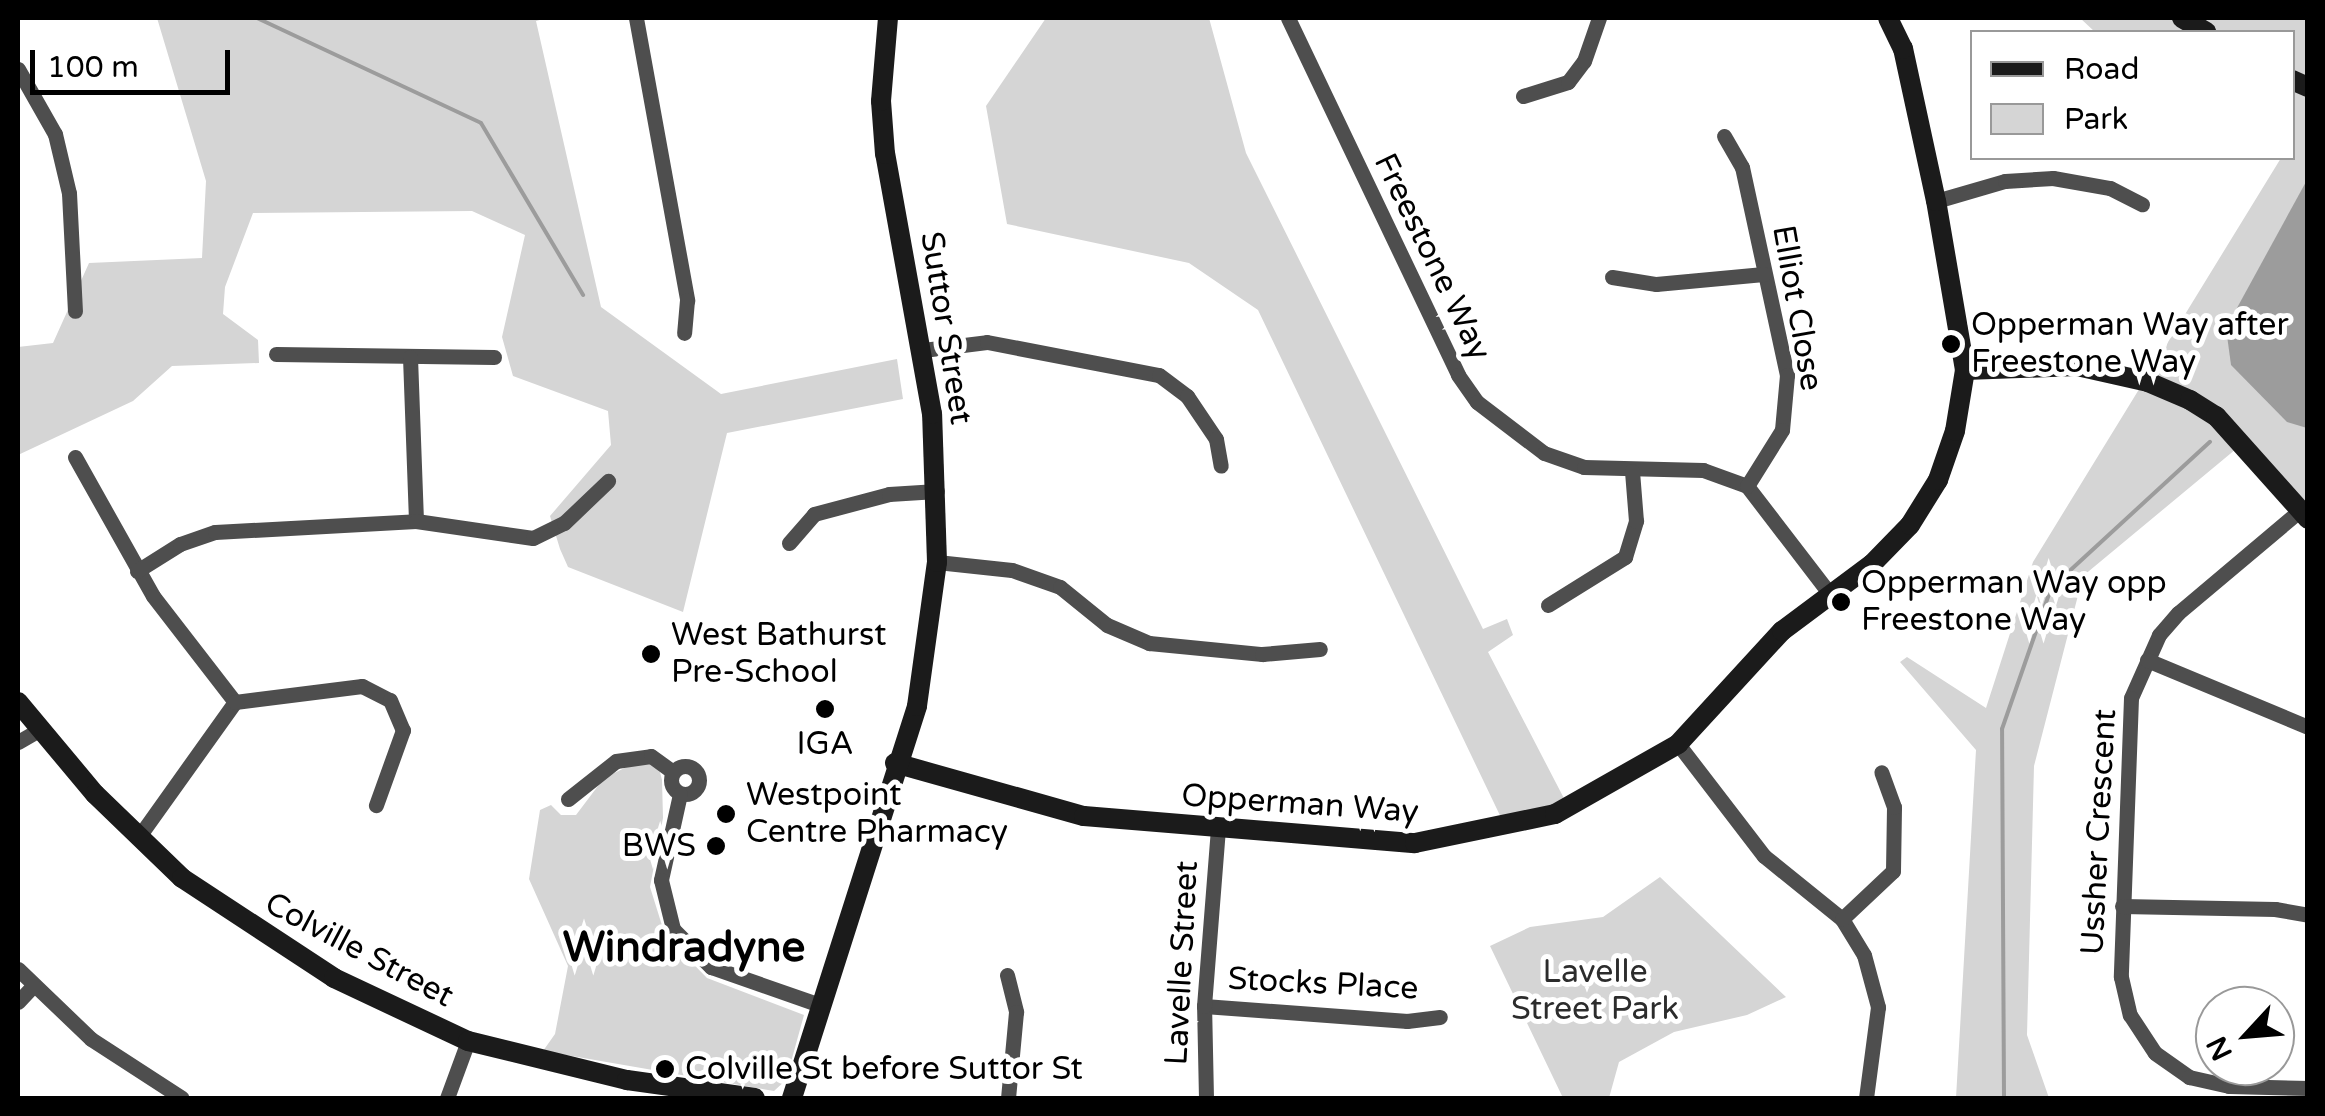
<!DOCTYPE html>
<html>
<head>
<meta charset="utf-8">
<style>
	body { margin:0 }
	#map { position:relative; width:2325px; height:1116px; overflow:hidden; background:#fff; font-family:"Varela Round",sans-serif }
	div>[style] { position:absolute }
	.green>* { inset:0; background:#d5d5d5 }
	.water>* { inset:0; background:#9c9c9c }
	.stream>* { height:4px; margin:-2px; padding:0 2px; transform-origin:2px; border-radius:2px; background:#9c9c9c }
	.street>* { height:15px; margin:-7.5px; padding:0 7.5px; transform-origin:7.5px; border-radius:7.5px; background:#4e4e4e }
	.street>.ring { margin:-7.5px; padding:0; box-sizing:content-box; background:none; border:15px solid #4e4e4e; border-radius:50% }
	.secondary>* { height:20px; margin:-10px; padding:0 10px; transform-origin:10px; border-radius:10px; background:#1b1b1b }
	.dots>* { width:28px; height:28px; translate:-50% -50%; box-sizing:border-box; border:5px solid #fff; border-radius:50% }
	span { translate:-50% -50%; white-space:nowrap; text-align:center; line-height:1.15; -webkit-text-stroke:10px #fff; paint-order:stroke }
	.street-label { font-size:32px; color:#000 }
	.poi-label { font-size:32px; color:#000 }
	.left { translate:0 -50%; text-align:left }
	.right { translate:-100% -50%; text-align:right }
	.park-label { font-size:32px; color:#2c2c2c }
	.district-label { font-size:42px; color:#000; font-weight:700 }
	.frame { position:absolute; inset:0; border:20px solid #000; pointer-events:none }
	.legend { position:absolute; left:1970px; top:30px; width:325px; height:130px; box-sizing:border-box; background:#fff; border:2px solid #999; margin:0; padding:12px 18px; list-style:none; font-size:30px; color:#000 }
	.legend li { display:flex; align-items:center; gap:20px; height:50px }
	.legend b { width:50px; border:2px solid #999 }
	.north { position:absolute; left:2195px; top:986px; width:100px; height:100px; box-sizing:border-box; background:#fff; border:2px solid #999; border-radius:50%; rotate:244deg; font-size:28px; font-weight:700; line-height:40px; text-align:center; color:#000 }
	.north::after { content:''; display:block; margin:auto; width:35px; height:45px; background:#000; clip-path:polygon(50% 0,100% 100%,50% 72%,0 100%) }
	.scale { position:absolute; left:30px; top:50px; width:200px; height:45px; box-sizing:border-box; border:5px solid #000; border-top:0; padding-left:12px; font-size:30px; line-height:35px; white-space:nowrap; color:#000; -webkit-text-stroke:8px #fff; paint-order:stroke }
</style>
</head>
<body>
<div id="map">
	<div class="green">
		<div style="clip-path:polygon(157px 18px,547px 18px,536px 21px,601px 307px,721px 394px,897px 359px,903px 399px,727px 433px,683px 612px,568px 567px,560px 549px,550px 516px,611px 445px,608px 411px,513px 376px,502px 337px,525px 235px,472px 211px,253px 213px,225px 287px,223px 314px,258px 340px,259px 363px,172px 366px,133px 401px,18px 455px,18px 347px,53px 343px,89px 263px,202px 258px,206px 181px)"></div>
		<div style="clip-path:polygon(1046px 18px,1209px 18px,1246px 153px,1483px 629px,1507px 619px,1513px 635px,1488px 652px,1569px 808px,1506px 828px,1258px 310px,1189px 263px,1007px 224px,986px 106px)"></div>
		<div style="clip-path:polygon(2080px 18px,2307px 18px,2307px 501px,2298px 512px,2242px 444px,2083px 576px,2034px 766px,2027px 1035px,2049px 1098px,1956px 1098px,1976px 750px,1900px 662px,1907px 657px,1986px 708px,2033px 562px,2281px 158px,2292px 158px,2292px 32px,2095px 32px)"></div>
		<div style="clip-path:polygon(643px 759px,659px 768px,662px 780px,663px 818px,650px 887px,665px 935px,707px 978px,804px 1015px,786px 1080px,774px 1091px,543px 1051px,555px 1034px,568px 966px,529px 879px,540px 810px,551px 805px,561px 815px,576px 815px,604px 778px)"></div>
		<div style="clip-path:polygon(1660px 877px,1786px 997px,1747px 1015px,1674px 1032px,1619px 1062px,1609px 1098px,1563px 1098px,1490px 946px,1530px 927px,1603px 917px)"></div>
	</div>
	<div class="water">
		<div style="clip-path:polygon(2307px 180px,2307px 428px,2287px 422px,2231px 365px,2226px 328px)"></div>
	</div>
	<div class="stream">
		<div style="left:257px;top:18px;width:247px;rotate:25.1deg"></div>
		<div style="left:481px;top:123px;width:200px;rotate:59.3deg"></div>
		<div style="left:2004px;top:1098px;width:369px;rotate:-90.3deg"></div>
		<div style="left:2002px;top:729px;width:149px;rotate:-70.8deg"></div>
		<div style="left:2051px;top:588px;width:216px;rotate:-42.6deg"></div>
	</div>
	<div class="street">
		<div style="left:636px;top:18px;width:287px;rotate:79.7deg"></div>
		<div style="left:687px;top:300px;width:33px;rotate:95deg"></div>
		<div style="left:1288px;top:18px;width:395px;rotate:64.5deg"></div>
		<div style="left:1458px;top:375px;width:33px;rotate:55deg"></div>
		<div style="left:1477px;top:402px;width:84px;rotate:37.3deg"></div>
		<div style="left:1544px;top:453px;width:42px;rotate:19.3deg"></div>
		<div style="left:1584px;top:467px;width:119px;rotate:1.4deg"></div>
		<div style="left:1703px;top:470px;width:47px;rotate:20deg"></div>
		<div style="left:1747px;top:486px;width:135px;rotate:52.5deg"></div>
		<div style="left:18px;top:69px;width:75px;rotate:60.4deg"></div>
		<div style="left:55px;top:134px;width:61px;rotate:76.7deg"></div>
		<div style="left:69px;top:193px;width:118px;rotate:87.1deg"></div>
		<div style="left:1523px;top:96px;width:47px;rotate:-17.3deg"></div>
		<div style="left:1568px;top:82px;width:26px;rotate:-53deg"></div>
		<div style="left:1584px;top:61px;width:46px;rotate:-70.8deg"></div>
		<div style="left:1724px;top:136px;width:36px;rotate:60deg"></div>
		<div style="left:1742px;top:167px;width:213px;rotate:77.8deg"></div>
		<div style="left:1787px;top:375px;width:55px;rotate:95.2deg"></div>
		<div style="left:1782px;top:430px;width:66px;rotate:122deg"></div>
		<div style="left:1936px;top:201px;width:72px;rotate:-16.2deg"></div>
		<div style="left:2005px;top:181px;width:48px;rotate:-3.6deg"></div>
		<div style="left:2053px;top:178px;width:58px;rotate:10deg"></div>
		<div style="left:2110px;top:188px;width:36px;rotate:27deg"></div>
		<div style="left:1612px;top:277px;width:45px;rotate:9deg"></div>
		<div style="left:1656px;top:284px;width:108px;rotate:-5.3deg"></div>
		<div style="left:923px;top:350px;width:64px;rotate:-7.1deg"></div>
		<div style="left:987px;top:342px;width:175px;rotate:10.9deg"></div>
		<div style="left:1159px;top:375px;width:35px;rotate:37deg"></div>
		<div style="left:1187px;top:396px;width:52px;rotate:56deg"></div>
		<div style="left:1216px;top:439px;width:27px;rotate:80deg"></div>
		<div style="left:276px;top:354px;width:218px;rotate:0.8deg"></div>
		<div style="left:410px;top:357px;width:164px;rotate:87.9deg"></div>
		<div style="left:75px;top:457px;width:159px;rotate:60.7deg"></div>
		<div style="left:153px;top:596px;width:134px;rotate:52.3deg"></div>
		<div style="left:2298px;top:512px;width:157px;rotate:139.9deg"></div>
		<div style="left:2178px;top:613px;width:29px;rotate:131deg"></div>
		<div style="left:2159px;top:635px;width:69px;rotate:114deg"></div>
		<div style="left:2131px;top:698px;width:279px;rotate:92.1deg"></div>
		<div style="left:2121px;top:977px;width:39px;rotate:77deg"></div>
		<div style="left:2130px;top:1015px;width:45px;rotate:56.7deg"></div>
		<div style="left:2155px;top:1053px;width:42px;rotate:35.2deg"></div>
		<div style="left:2189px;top:1077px;width:41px;rotate:12.7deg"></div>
		<div style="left:2229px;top:1086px;width:79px;rotate:1.5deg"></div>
		<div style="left:789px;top:543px;width:38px;rotate:-49deg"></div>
		<div style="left:814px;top:514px;width:78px;rotate:-14.9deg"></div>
		<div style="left:889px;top:494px;width:48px;rotate:-3.6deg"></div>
		<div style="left:937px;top:562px;width:75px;rotate:6.1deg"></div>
		<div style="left:1012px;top:570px;width:51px;rotate:19.5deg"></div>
		<div style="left:1060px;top:587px;width:60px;rotate:39deg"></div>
		<div style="left:1107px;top:625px;width:46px;rotate:23.2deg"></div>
		<div style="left:1149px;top:643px;width:114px;rotate:5.6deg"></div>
		<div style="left:1262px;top:654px;width:58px;rotate:-4.9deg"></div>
		<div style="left:137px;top:571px;width:51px;rotate:-32.1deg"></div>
		<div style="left:180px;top:544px;width:37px;rotate:-19deg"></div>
		<div style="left:215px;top:532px;width:201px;rotate:-3.1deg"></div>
		<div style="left:416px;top:521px;width:118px;rotate:8.3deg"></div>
		<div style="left:533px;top:538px;width:34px;rotate:-26deg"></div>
		<div style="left:564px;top:523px;width:61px;rotate:-43.7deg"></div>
		<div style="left:1548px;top:605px;width:91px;rotate:-31.9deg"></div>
		<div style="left:1625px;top:557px;width:38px;rotate:-73deg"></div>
		<div style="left:1636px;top:521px;width:50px;rotate:-94.6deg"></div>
		<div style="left:2147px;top:660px;width:174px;rotate:22.6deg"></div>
		<div style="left:18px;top:742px;width:22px;rotate:-30deg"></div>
		<div style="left:1678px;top:744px;width:141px;rotate:52.5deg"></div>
		<div style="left:1764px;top:856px;width:100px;rotate:38.9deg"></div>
		<div style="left:1842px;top:919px;width:42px;rotate:58.6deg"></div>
		<div style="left:1864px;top:955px;width:54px;rotate:74.9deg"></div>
		<div style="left:1878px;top:1007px;width:92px;rotate:97.5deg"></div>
		<div class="ring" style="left:671px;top:766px;width:13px;height:13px"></div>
		<div style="left:680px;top:794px;width:88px;rotate:102.5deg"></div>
		<div style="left:661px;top:880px;width:50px;rotate:76.2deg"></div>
		<div style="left:673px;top:929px;width:54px;rotate:45deg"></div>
		<div style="left:711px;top:967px;width:115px;rotate:19.2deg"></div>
		<div style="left:568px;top:799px;width:61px;rotate:-38.4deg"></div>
		<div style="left:616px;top:761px;width:35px;rotate:-8deg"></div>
		<div style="left:651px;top:756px;width:27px;rotate:36deg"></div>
		<div style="left:140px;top:835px;width:163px;rotate:-54.5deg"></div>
		<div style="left:235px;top:702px;width:128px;rotate:-7.2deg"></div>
		<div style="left:362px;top:686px;width:31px;rotate:27deg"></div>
		<div style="left:390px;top:700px;width:33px;rotate:67deg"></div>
		<div style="left:403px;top:730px;width:80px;rotate:109.8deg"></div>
		<div style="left:2122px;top:906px;width:153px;rotate:1.1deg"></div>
		<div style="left:2275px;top:909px;width:34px;rotate:10deg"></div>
		<div style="left:1842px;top:919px;width:70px;rotate:-43.3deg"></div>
		<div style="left:1893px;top:871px;width:64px;rotate:-89.1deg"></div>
		<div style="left:1894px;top:807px;width:37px;rotate:-110deg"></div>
		<div style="left:18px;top:969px;width:101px;rotate:43.8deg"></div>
		<div style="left:91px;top:1039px;width:108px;rotate:33deg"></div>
		<div style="left:1007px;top:975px;width:38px;rotate:76deg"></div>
		<div style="left:1016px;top:1012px;width:86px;rotate:95.3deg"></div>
		<div style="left:18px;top:1002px;width:22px;rotate:-47deg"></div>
		<div style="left:1204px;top:1006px;width:204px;rotate:4.2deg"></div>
		<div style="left:1407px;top:1021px;width:33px;rotate:-7deg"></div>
		<div style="left:447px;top:1098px;width:61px;rotate:-69.8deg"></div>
		<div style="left:1206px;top:1098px;width:92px;rotate:-91.2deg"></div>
		<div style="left:1204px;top:1006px;width:177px;rotate:-85.5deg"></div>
	</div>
	<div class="secondary">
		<div style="left:2182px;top:18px;width:28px;rotate:30deg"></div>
		<div style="left:2292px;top:80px;width:17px;rotate:24deg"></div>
		<div style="left:1965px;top:370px;width:112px;rotate:-2deg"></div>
		<div style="left:2077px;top:366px;width:73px;rotate:12.7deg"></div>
		<div style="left:2148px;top:382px;width:46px;rotate:23.2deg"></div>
		<div style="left:2190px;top:400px;width:31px;rotate:32deg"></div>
		<div style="left:2216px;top:416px;width:138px;rotate:48.2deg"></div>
		<div style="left:18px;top:702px;width:120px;rotate:50.1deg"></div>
		<div style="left:95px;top:794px;width:121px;rotate:44deg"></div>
		<div style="left:182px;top:878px;width:182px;rotate:33.3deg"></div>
		<div style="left:334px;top:978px;width:148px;rotate:25.2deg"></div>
		<div style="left:468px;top:1041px;width:164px;rotate:13.8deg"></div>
		<div style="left:627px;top:1080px;width:129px;rotate:8deg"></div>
		<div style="left:895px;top:763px;width:196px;rotate:15.7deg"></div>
		<div style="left:1084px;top:816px;width:332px;rotate:4.7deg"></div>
		<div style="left:1415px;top:843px;width:143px;rotate:-11.7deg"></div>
		<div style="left:1555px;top:814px;width:142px;rotate:-29.6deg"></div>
		<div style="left:1678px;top:744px;width:154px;rotate:-47.4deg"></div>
		<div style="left:1782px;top:631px;width:112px;rotate:-36.7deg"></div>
		<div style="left:1872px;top:564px;width:54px;rotate:-45.7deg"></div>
		<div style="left:1910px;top:525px;width:53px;rotate:-58.1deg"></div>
		<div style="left:1938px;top:480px;width:52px;rotate:-70.9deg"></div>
		<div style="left:1955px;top:431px;width:62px;rotate:-80.7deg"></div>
		<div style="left:1965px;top:370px;width:171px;rotate:-99.7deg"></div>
		<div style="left:1936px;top:201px;width:156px;rotate:-102.2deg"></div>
		<div style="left:1903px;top:49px;width:34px;rotate:-116deg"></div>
		<div style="left:792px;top:1098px;width:411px;rotate:-72.3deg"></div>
		<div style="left:917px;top:706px;width:145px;rotate:-82.1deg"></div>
		<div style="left:937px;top:562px;width:148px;rotate:-91.9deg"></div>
		<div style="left:932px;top:414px;width:264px;rotate:-100.2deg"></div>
		<div style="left:885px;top:154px;width:53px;rotate:-94.3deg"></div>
		<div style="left:881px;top:101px;width:83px;rotate:-85.2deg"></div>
	</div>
	<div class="dots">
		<div style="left:1951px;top:344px;background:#000"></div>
		<div style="left:1841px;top:602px;background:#000"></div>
		<div style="left:651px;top:654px;background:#000"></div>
		<div style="left:825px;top:709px;background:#000"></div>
		<div style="left:726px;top:814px;background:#000"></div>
		<div style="left:716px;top:846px;background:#000"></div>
		<div style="left:665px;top:1069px;background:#000"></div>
	</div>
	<div class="street-label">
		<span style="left:1432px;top:257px;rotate:64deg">Freestone Way</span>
		<span style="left:1797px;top:308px;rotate:80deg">Elliot Close</span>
		<span style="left:946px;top:328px;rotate:81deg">Suttor Street</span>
		<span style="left:1300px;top:804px;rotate:4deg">Opperman Way</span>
		<span style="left:2099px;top:832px;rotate:-87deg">Ussher Crescent</span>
		<span style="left:359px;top:950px;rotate:28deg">Colville Street</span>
		<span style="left:1182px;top:963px;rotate:-87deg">Lavelle Street</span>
		<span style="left:1323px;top:984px;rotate:3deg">Stocks Place</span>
	</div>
	<div class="poi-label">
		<span class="left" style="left:1971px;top:344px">Opperman Way after<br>Freestone Way</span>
		<span class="left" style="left:1861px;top:602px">Opperman Way opp<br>Freestone Way</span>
		<span class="left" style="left:671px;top:654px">West Bathurst<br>Pre-School</span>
		<span style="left:825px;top:744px">IGA</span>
		<span class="left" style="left:746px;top:814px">Westpoint<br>Centre Pharmacy</span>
		<span class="right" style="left:696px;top:846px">BWS</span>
		<span class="left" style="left:685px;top:1069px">Colville St before Suttor St</span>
	</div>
	<div class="park-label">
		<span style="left:1595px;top:991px">Lavelle<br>Street Park</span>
	</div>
	<div class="district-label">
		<span style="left:684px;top:948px">Windradyne</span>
	</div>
	<div class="frame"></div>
	<ul class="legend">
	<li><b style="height:12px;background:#1b1b1b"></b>Road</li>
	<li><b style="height:28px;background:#d5d5d5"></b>Park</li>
	</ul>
	<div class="north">N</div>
	<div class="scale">100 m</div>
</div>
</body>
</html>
